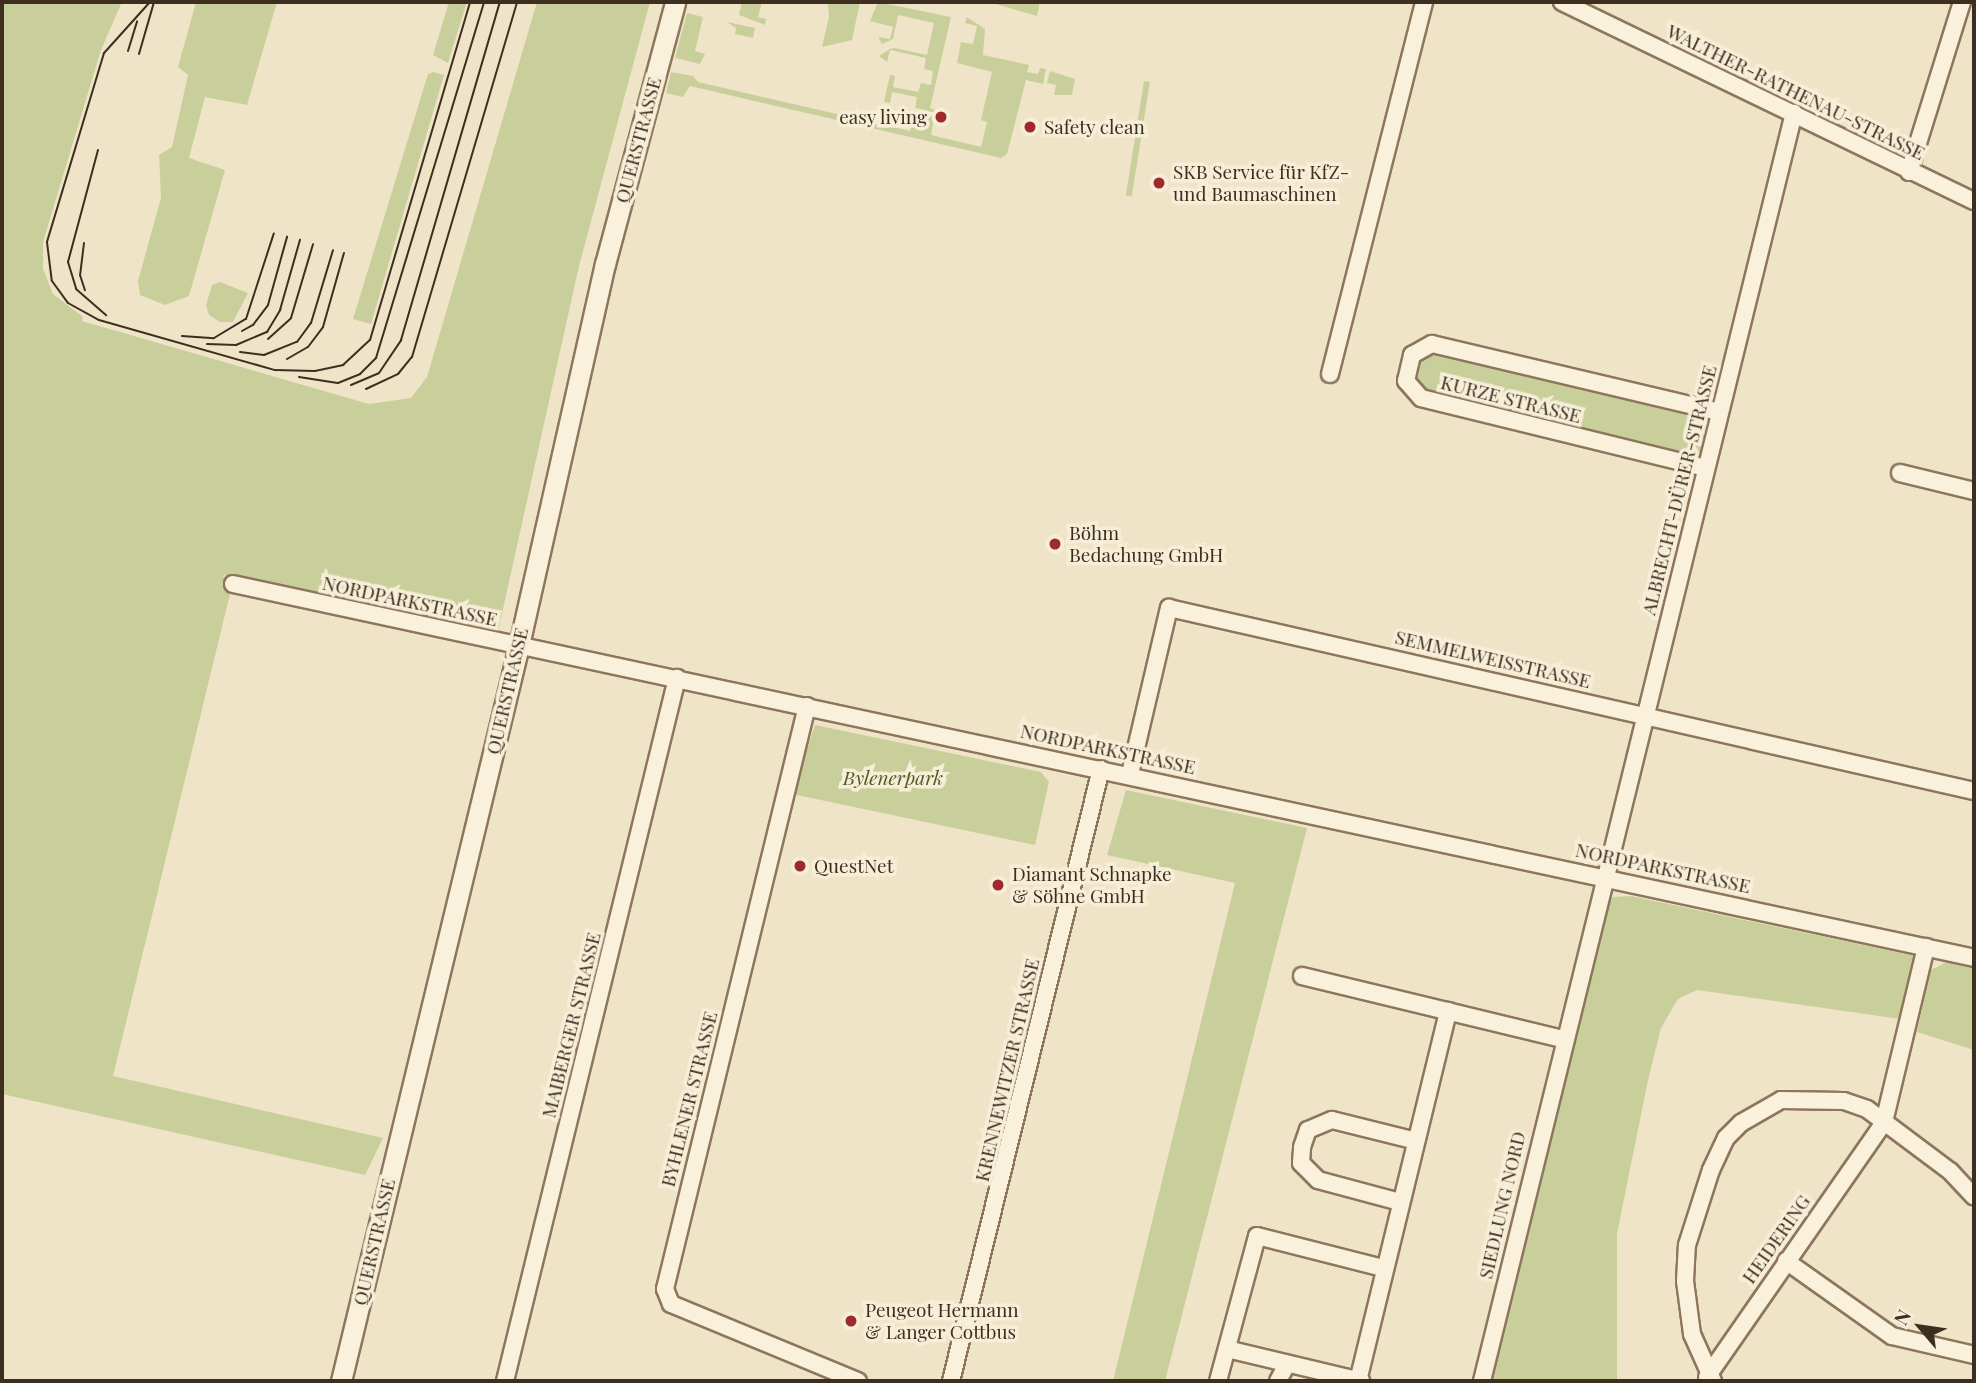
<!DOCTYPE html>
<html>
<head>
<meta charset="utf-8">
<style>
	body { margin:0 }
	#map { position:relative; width:1976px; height:1383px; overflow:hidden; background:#f0e4c8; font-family:"Playfair Display",serif }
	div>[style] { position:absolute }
	.green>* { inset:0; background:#c9cf9b; transform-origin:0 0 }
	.roads { filter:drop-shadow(2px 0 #8d765c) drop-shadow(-2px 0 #8d765c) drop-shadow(0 2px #8d765c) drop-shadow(0 -2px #8d765c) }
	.minor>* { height:16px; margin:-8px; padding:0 8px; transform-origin:8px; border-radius:8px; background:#faf1dc }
	.tertiary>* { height:19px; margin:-9.5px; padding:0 9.5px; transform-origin:9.5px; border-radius:9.5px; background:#faf1dc }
	.tram>* { height:2px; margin:-1px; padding:0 1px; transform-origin:1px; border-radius:1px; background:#3d2e20 }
	.dots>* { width:19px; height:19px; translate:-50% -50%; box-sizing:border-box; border:4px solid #f7eed8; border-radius:50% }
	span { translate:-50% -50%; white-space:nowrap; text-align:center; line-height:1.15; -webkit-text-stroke:7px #f7eed8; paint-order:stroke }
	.street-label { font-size:19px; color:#3d2e20 }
	.poi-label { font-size:19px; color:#3d2e20 }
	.right { translate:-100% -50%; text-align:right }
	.left { translate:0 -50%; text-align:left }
	.park-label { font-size:19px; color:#4d5a26; font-style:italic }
	.frame { position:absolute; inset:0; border:4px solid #3d2e20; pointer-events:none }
	.north { position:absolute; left:1885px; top:1292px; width:70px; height:70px; -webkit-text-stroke:5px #f7eed8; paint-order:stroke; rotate:299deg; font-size:19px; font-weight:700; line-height:28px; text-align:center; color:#3d2e20 }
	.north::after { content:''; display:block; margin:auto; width:24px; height:32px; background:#3d2e20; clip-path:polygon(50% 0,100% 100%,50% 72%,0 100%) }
</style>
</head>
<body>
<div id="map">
	<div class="green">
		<div style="clip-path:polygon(2px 2px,122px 2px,101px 50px,43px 242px,43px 269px,53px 294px,83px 317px,82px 321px,369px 404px,411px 398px,427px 377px,537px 2px,650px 2px,579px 266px,497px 636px,223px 575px,230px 594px,113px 1076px,383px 1138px,365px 1175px,2px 1094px)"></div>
		<div style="clip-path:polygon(196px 2px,277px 2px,247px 105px,205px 97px,189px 158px,225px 170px,189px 296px,165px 305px,140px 295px,138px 281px,161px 198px,159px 155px,172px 147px,188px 75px,178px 67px)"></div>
		<div style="clip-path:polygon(449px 2px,467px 2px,448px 63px,433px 55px)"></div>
		<div style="clip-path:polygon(742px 2px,762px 2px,758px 17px,766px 19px,765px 25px,739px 15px)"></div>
		<div style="clip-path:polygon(819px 2px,860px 2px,852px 40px,822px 47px,829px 17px,828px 4px)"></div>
		<div style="clip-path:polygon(878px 2px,951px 17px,930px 108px,936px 110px,931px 135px,981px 147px,987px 122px,981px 120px,992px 72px,957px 63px,961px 42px,973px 44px,977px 26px,965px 23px,967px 17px,985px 29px,983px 55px,1029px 65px,1027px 72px,1038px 74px,1040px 68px,1046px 69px,1043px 84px,1026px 80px,1007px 154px,1001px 158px,690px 86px,683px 97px,666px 93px,671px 72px,693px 76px,698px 82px,910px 131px,912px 122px,922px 124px,925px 110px,915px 108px,917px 97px,892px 92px,890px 103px,884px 102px,890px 75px,895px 76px,893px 87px,918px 92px,921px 83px,931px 85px,933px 71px,924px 69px,926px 58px,890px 50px,887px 62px,879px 56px,890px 49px,894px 48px,927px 55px,934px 23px,898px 15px,893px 39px,882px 44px,878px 37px,890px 39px,893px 27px,870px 21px)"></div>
		<div style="clip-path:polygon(989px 2px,1028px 3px,1040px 2px,1037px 16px)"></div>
		<div style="clip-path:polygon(687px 13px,703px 17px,695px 51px,705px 54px,700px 64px,675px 58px)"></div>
		<div style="clip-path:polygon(727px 22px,755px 28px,753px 38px,735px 34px,736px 28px)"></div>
		<div style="clip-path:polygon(1050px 71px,1075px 79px,1072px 95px,1054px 95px,1056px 85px,1047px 83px)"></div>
		<div style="clip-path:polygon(433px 72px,444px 75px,371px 324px,353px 319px,428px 74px)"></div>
		<div style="left:1144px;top:81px;width:6px;height:116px;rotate:9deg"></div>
		<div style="clip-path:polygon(220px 282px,248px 293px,233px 322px,220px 322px,209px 315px,206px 305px,212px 285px)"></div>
		<div style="clip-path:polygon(1436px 354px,1713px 418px,1701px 463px,1426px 396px,1414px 381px,1418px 360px)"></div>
		<div style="clip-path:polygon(815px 725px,1041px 772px,1049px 782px,1035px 845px,792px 794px)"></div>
		<div style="clip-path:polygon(1126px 790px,1307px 828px,1165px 1381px,1113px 1381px,1235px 883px,1107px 855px)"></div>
		<div style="clip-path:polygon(1631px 896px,1915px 956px,1900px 1019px,1697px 990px,1678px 999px,1661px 1028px,1648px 1080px,1617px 1234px,1617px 1381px,1492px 1381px,1604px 910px,1613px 897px)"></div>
		<div style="clip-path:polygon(1951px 960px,1974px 965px,1974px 1050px,1917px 1032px,1931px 970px)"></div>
	</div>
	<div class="roads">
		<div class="minor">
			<div style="left:1562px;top:2px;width:458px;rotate:25.8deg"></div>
			<div style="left:1909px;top:172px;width:178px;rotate:-72.7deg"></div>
			<div style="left:1330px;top:374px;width:384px;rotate:-75.8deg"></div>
			<div style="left:1706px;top:468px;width:293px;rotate:-166.2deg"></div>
			<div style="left:1421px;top:398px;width:23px;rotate:-131deg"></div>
			<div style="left:1406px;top:381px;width:27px;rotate:-77deg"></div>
			<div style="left:1412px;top:355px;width:23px;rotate:-29deg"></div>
			<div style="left:1432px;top:344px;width:296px;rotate:13.3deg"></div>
			<div style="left:1900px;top:473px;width:76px;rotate:13.7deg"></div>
			<div style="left:233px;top:584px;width:1781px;rotate:12.12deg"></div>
			<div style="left:807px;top:706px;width:600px;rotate:103.69deg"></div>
			<div style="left:665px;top:1289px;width:16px;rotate:68deg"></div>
			<div style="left:671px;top:1304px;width:202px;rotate:22.4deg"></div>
			<div style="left:1130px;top:774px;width:171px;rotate:-76.8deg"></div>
			<div style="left:1169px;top:608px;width:826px;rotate:12.81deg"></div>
			<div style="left:1302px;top:976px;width:268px;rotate:13.6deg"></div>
			<div style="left:1400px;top:1202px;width:85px;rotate:-165deg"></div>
			<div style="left:1318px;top:1180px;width:24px;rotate:-135deg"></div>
			<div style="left:1301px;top:1163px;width:16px;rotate:-86deg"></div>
			<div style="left:1302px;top:1147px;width:18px;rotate:-71deg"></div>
			<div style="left:1308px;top:1130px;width:26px;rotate:-23deg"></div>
			<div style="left:1332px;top:1120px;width:87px;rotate:14deg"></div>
			<div style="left:1786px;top:1261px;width:130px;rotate:35.3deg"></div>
			<div style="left:1892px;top:1336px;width:84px;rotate:13deg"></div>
			<div style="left:1227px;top:1349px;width:138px;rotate:13.4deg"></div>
			<div style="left:1707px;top:1377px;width:310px;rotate:-55.2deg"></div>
			<div style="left:1884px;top:1122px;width:180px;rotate:-76.5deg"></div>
			<div style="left:505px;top:1381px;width:724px;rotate:-76.25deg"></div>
			<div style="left:951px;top:1381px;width:630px;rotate:-76.23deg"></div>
			<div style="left:1218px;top:1381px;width:150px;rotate:-74.9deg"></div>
			<div style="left:1257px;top:1236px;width:130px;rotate:14.3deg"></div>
			<div style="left:1278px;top:1381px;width:19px;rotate:-62deg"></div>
			<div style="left:1358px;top:1381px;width:381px;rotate:-76.3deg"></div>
			<div style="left:1482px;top:1381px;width:1306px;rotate:-76.18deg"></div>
			<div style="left:1713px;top:1381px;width:51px;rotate:-114.1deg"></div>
			<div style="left:1692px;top:1334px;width:53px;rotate:-97.5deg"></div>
			<div style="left:1685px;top:1281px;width:36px;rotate:-87deg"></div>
			<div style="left:1687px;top:1245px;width:79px;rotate:-72.3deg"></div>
			<div style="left:1711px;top:1170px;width:35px;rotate:-65deg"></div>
			<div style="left:1726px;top:1138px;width:21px;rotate:-45deg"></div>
			<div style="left:1741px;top:1123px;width:46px;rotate:-29.9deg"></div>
			<div style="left:1781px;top:1100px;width:63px;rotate:0.9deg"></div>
			<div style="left:1844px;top:1101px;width:24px;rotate:19deg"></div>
			<div style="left:1867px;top:1109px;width:104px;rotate:36.8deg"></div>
			<div style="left:1950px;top:1171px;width:35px;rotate:47deg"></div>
		</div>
		<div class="tertiary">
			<div style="left:341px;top:1381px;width:757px;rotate:-76.4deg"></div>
			<div style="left:519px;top:645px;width:391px;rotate:-77.3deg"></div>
			<div style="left:605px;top:264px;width:271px;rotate:-75deg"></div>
		</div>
	</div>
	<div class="tram">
		<div style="left:150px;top:2px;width:69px;rotate:132deg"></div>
		<div style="left:104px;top:53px;width:197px;rotate:106.8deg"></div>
		<div style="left:47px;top:242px;width:39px;rotate:83deg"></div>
		<div style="left:52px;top:281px;width:27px;rotate:54deg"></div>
		<div style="left:68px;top:303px;width:35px;rotate:29deg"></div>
		<div style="left:99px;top:320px;width:183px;rotate:15.9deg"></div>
		<div style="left:275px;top:370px;width:40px;rotate:1.4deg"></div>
		<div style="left:315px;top:371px;width:29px;rotate:-12deg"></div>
		<div style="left:343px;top:365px;width:37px;rotate:-43deg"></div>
		<div style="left:370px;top:340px;width:352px;rotate:-73.5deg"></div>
		<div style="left:128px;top:51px;width:31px;rotate:-73deg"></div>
		<div style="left:139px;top:54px;width:54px;rotate:-73.9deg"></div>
		<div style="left:98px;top:150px;width:116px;rotate:105deg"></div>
		<div style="left:68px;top:262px;width:28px;rotate:73deg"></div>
		<div style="left:76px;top:289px;width:40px;rotate:41deg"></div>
		<div style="left:84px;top:243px;width:32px;rotate:97deg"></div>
		<div style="left:80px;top:275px;width:16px;rotate:72deg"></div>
		<div style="left:242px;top:331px;width:13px;rotate:-29deg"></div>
		<div style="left:253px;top:325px;width:25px;rotate:-53deg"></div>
		<div style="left:268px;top:305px;width:71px;rotate:-74.4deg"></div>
		<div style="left:182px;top:336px;width:32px;rotate:4deg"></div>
		<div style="left:214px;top:338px;width:37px;rotate:-31deg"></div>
		<div style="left:246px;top:319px;width:90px;rotate:-72deg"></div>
		<div style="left:268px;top:339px;width:31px;rotate:-42deg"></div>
		<div style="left:291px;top:318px;width:77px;rotate:-73.4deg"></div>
		<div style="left:207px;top:344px;width:29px;rotate:2deg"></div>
		<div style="left:236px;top:345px;width:34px;rotate:-23deg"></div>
		<div style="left:267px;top:332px;width:26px;rotate:-59deg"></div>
		<div style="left:280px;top:310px;width:73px;rotate:-74.1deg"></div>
		<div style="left:240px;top:352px;width:24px;rotate:7deg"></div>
		<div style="left:264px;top:355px;width:35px;rotate:-22deg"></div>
		<div style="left:297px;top:342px;width:24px;rotate:-54deg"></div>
		<div style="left:311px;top:323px;width:76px;rotate:-73.2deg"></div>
		<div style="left:287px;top:359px;width:24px;rotate:-30deg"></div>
		<div style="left:308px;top:347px;width:25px;rotate:-53deg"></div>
		<div style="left:323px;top:327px;width:77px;rotate:-74.2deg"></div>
		<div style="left:299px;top:377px;width:39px;rotate:9deg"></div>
		<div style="left:338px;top:383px;width:24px;rotate:-22deg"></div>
		<div style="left:360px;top:374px;width:23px;rotate:-45deg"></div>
		<div style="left:376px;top:358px;width:372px;rotate:-73.1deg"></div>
		<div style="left:351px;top:385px;width:30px;rotate:-23deg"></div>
		<div style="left:379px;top:373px;width:40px;rotate:-56deg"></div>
		<div style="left:401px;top:340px;width:352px;rotate:-73.7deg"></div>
		<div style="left:366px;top:389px;width:35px;rotate:-25deg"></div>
		<div style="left:398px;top:374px;width:22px;rotate:-51deg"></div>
		<div style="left:412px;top:357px;width:370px;rotate:-73.5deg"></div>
	</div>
	<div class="dots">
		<div style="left:941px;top:117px;background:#9e2a2b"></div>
		<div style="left:1030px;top:127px;background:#9e2a2b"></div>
		<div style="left:1159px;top:183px;background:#9e2a2b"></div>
		<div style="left:1055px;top:544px;background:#9e2a2b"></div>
		<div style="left:800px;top:866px;background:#9e2a2b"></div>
		<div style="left:998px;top:885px;background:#9e2a2b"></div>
		<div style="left:851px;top:1321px;background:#9e2a2b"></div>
	</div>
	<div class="street-label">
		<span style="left:1796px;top:92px;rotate:26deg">WALTHER-RATHENAU-STRASSE</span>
		<span style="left:638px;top:140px;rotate:-75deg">QUERSTRASSE</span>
		<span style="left:1511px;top:399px;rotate:14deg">KURZE STRASSE</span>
		<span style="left:1679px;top:490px;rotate:-76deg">ALBRECHT-DÜRER-STRASSE</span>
		<span style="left:410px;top:601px;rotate:12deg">NORDPARKSTRASSE</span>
		<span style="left:1493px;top:659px;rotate:13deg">SEMMELWEISSTRASSE</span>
		<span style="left:507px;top:691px;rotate:-77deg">QUERSTRASSE</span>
		<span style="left:1108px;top:749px;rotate:12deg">NORDPARKSTRASSE</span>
		<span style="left:1663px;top:868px;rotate:12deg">NORDPARKSTRASSE</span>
		<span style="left:571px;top:1025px;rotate:-76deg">MAIBERGER STRASSE</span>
		<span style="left:1007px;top:1070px;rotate:-77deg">KRENNEWITZER STRASSE</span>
		<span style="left:689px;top:1099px;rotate:-76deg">BYHLENER STRASSE</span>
		<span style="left:1502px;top:1205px;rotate:-77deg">SIEDLUNG NORD</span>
		<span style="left:1776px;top:1239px;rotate:-55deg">HEIDERING</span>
		<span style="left:374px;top:1242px;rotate:-77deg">QUERSTRASSE</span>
	</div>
	<div class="poi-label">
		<span class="right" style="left:927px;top:117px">easy living</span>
		<span class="left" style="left:1044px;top:127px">Safety clean</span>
		<span class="left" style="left:1173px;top:183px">SKB Service für KfZ-<br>und Baumaschinen</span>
		<span class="left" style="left:1069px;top:544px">Böhm<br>Bedachung GmbH</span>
		<span class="left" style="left:814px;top:866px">QuestNet</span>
		<span class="left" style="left:1012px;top:885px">Diamant Schnapke<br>&amp; Söhne GmbH</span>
		<span class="left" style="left:865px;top:1321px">Peugeot Hermann<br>&amp; Langer Cottbus</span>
	</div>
	<div class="park-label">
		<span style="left:893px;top:778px">Bylenerpark</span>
	</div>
	<div class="frame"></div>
	<div class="north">N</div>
</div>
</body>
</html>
